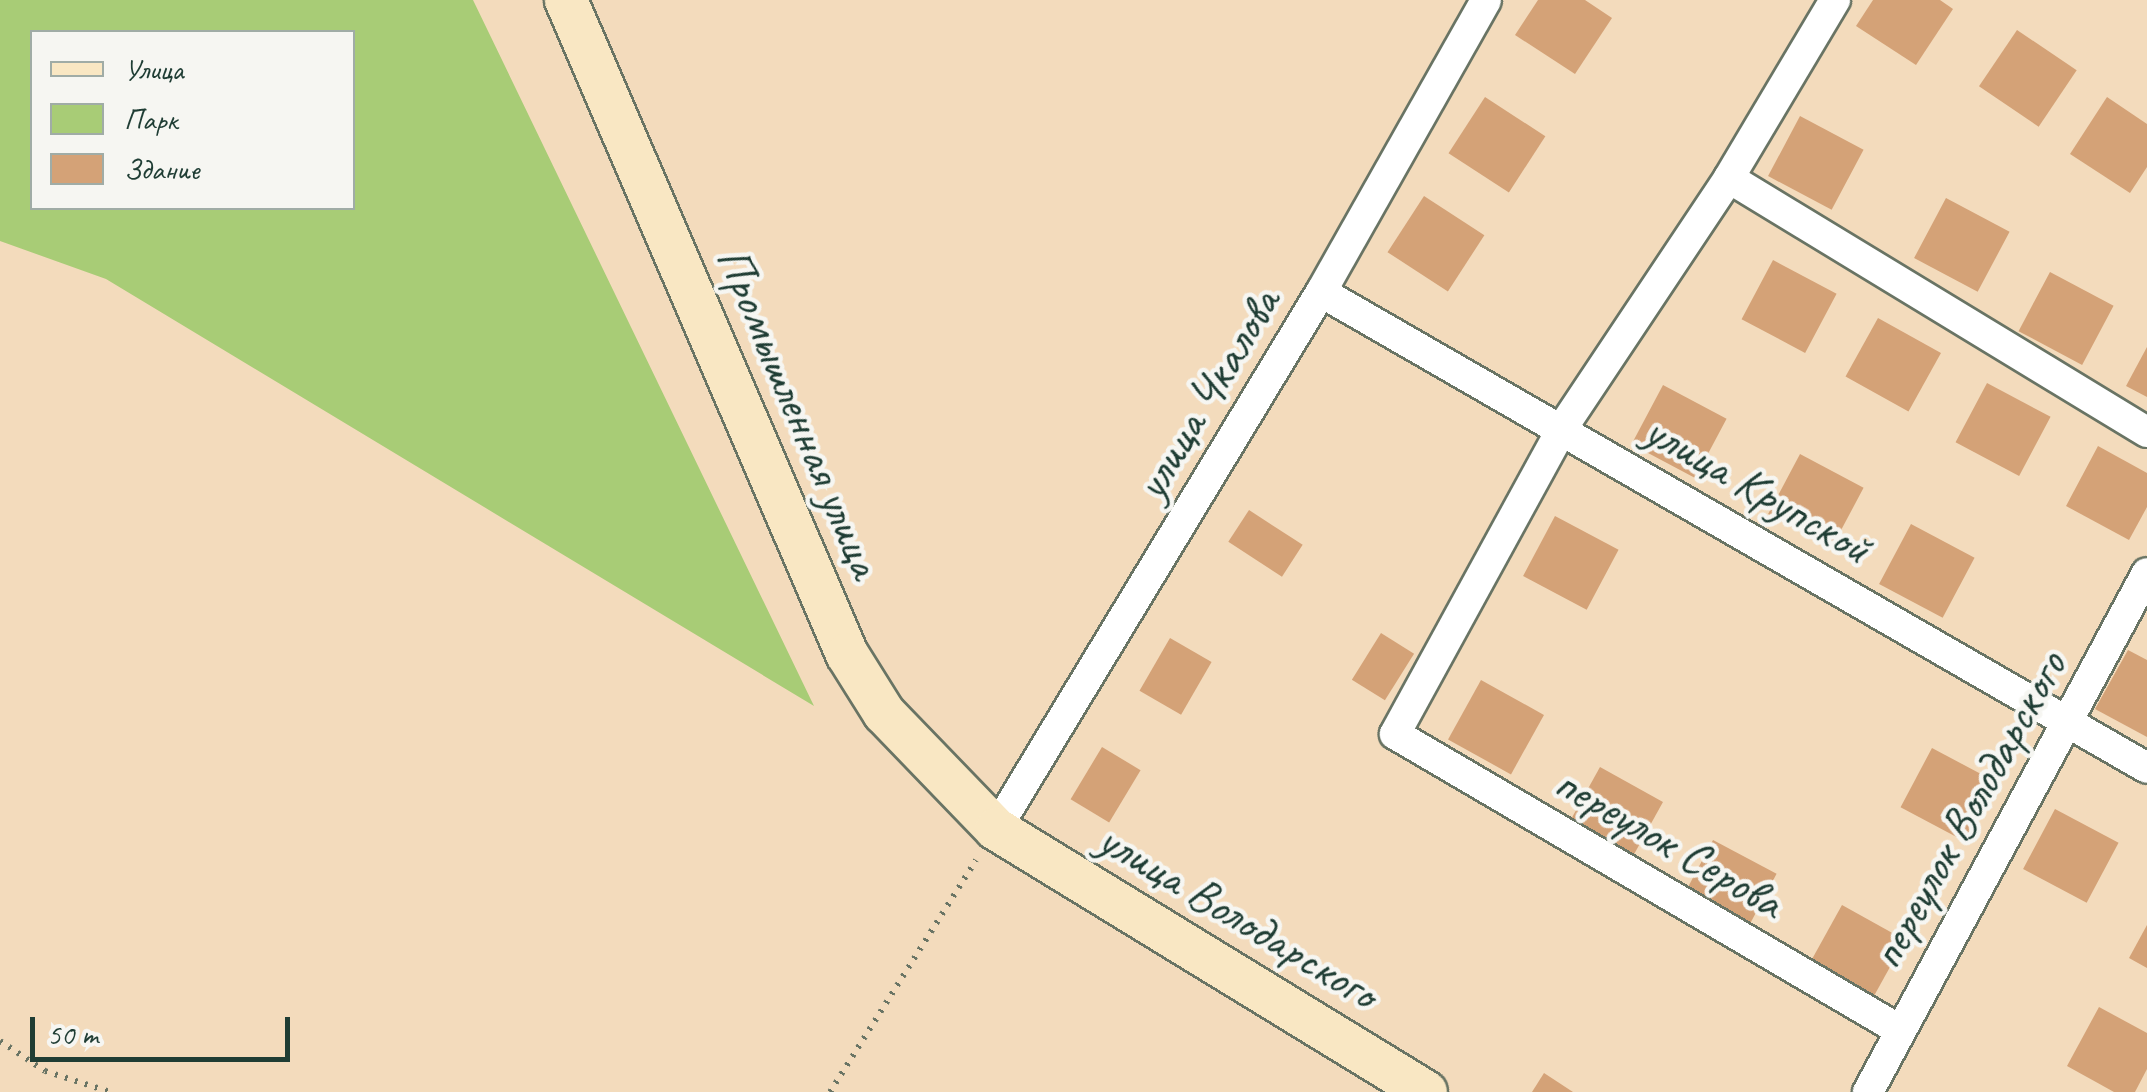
<!DOCTYPE html>
<html>
<head>
<meta charset="utf-8">
<style>
	body { margin:0 }
	#map { position:relative; width:2147px; height:1092px; overflow:hidden; background:#f3dbbc; font-family:Caveat,sans-serif }
	div>[style] { position:absolute }
	.green>* { inset:0; background:#a8cc76 }
	.building>* { inset:0; background:#d4a277; transform-origin:0 0 }
	.path>* { height:6px; margin-top:-3px; transform-origin:0; background:repeating-linear-gradient(90deg,#697464 0 2.5px,transparent 0 10.5px) }
	.roads { filter:drop-shadow(2px 0 #697464) drop-shadow(-2px 0 #697464) drop-shadow(0 2px #697464) drop-shadow(0 -2px #697464) }
	.minor>* { height:30px; margin:-15px; padding:0 15px; transform-origin:15px; border-radius:15px; background:#fff }
	.secondary>* { height:42px; margin:-21px; padding:0 21px; transform-origin:21px; border-radius:21px; background:#f9e7c3 }
	span { translate:-50% -50%; white-space:nowrap; text-align:center; line-height:1.15; -webkit-text-stroke:9px #f6f6f2; paint-order:stroke }
	.street-label { font-size:48px; color:#1f3d34 }
	.legend { position:absolute; left:30px; top:30px; width:325px; height:180px; box-sizing:border-box; background:#f6f6f2; border:2px solid #a0aca6; margin:0; padding:12px 18px; list-style:none; font-size:30px; color:#1f3d34 }
	.legend li { display:flex; align-items:center; gap:20px; height:50px }
	.legend b { width:50px; border:2px solid #a0aca6 }
	.scale { position:absolute; left:30px; top:1017px; width:260px; height:45px; box-sizing:border-box; border:5px solid #1f3d34; border-top:0; padding-left:12px; font-size:30px; line-height:35px; white-space:nowrap; color:#1f3d34; -webkit-text-stroke:8px #f6f6f2; paint-order:stroke }
</style>
</head>
<body>
<div id="map">
	<div class="green">
		<div style="clip-path:polygon(evenodd,0 0,473px 0,814px 706px,106px 279px,0 241px,0 0,32px 32px,352px 32px,352px 208px,32px 208px,32px 32px)"></div>
	</div>
	<div class="building">
		<div style="clip-path:polygon(1538px 0,1585px 0,1612px 18px,1575px 74px,1515px 35px)"></div>
		<div style="clip-path:polygon(1873px 0,1940px 0,1953px 9px,1916px 65px,1856px 26px)"></div>
		<div style="left:2017px;top:30px;width:72px;height:68px;rotate:34deg"></div>
		<div style="left:1485px;top:97px;width:72px;height:67px;rotate:33deg"></div>
		<div style="clip-path:polygon(2107px 97px,2147px 124px,2147px 167px,2130px 193px,2070px 154px)"></div>
		<div style="left:1800px;top:116px;width:72px;height:68px;rotate:28deg"></div>
		<div style="left:1424px;top:196px;width:72px;height:67px;rotate:33deg"></div>
		<div style="left:1946px;top:198px;width:72px;height:68px;rotate:28deg"></div>
		<div style="left:1773px;top:260px;width:72px;height:67px;rotate:28deg"></div>
		<div style="left:2050px;top:272px;width:72px;height:67px;rotate:28deg"></div>
		<div style="left:1878px;top:318px;width:72px;height:67px;rotate:29deg"></div>
		<div style="clip-path:polygon(2147px 347px,2147px 397px,2126px 386px)"></div>
		<div style="left:1987px;top:383px;width:72px;height:67px;rotate:28deg"></div>
		<div style="left:1663px;top:385px;width:72px;height:67px;rotate:28deg"></div>
		<div style="clip-path:polygon(2098px 446px,2147px 473px,2147px 507px,2129px 540px,2066px 506px)"></div>
		<div style="left:1800px;top:454px;width:72px;height:68px;rotate:28deg"></div>
		<div style="left:1249px;top:510px;width:64px;height:38px;rotate:33deg"></div>
		<div style="left:1555px;top:516px;width:72px;height:68px;rotate:28deg"></div>
		<div style="left:1911px;top:524px;width:72px;height:68px;rotate:28deg"></div>
		<div style="left:1381px;top:633px;width:39px;height:55px;rotate:32deg"></div>
		<div style="left:1170px;top:638px;width:48px;height:61px;rotate:30deg"></div>
		<div style="clip-path:polygon(2128px 650px,2147px 660px,2147px 737px,2095px 709px)"></div>
		<div style="left:1481px;top:680px;width:72px;height:68px;rotate:29deg"></div>
		<div style="left:1102px;top:747px;width:45px;height:61px;rotate:31deg"></div>
		<div style="left:1932px;top:748px;width:72px;height:67px;rotate:28deg"></div>
		<div style="left:1600px;top:767px;width:72px;height:68px;rotate:29deg"></div>
		<div style="left:2055px;top:809px;width:72px;height:68px;rotate:28deg"></div>
		<div style="left:1713px;top:840px;width:72px;height:67px;rotate:28deg"></div>
		<div style="left:1842px;top:905px;width:72px;height:68px;rotate:29deg"></div>
		<div style="clip-path:polygon(2147px 925px,2147px 968px,2129px 958px)"></div>
		<div style="clip-path:polygon(2099px 1007px,2147px 1033px,2147px 1069px,2135px 1092px,2114px 1092px,2067px 1066px)"></div>
		<div style="clip-path:polygon(1544px 1073px,1573px 1092px,1532px 1092px)"></div>
	</div>
	<div class="path">
		<div style="left:0;top:1041px;width:54px;rotate:33.7deg"></div>
		<div style="left:45px;top:1071px;width:68px;rotate:17.9deg"></div>
		<div style="left:830px;top:1092px;width:274px;rotate:-57.8deg"></div>
	</div>
	<div class="roads">
		<div class="minor">
			<div style="left:1835px;top:0;width:207px;rotate:120.8deg"></div>
			<div style="left:1729px;top:178px;width:299px;rotate:123.7deg"></div>
			<div style="left:1563px;top:427px;width:350px;rotate:118.7deg"></div>
			<div style="left:1395px;top:734px;width:583px;rotate:30.39deg"></div>
			<div style="left:1729px;top:178px;width:489px;rotate:31.3deg"></div>
			<div style="left:1321px;top:292px;width:953px;rotate:29.95deg"></div>
			<div style="left:996px;top:829px;width:628px;rotate:-58.82deg"></div>
			<div style="left:1321px;top:292px;width:335px;rotate:-60.5deg"></div>
			<div style="left:1868px;top:1092px;width:589px;rotate:-61.74deg"></div>
		</div>
		<div class="secondary">
			<div style="left:566px;top:0;width:712px;rotate:66.75deg"></div>
			<div style="left:847px;top:654px;width:70px;rotate:57.9deg"></div>
			<div style="left:884px;top:713px;width:161px;rotate:46deg"></div>
			<div style="left:996px;top:829px;width:504px;rotate:31.45deg"></div>
		</div>
	</div>
	<div class="street-label">
		<span style="left:1207px;top:394px;rotate:-59deg">улица Чкалова</span>
		<span style="left:799px;top:412px;rotate:67deg">Промышленная улица</span>
		<span style="left:1758px;top:489px;rotate:30deg">улица Крупской</span>
		<span style="left:1968px;top:810px;rotate:-61deg">переулок Володарского</span>
		<span style="left:1669px;top:842px;rotate:30deg">переулок Серова</span>
		<span style="left:1238px;top:916px;rotate:31deg">улица Володарского</span>
	</div>
	<ul class="legend">
	<li><b style="height:12px;background:#f9e7c3"></b>Улица</li>
	<li><b style="height:28px;background:#a8cc76"></b>Парк</li>
	<li><b style="height:28px;background:#d4a277"></b>Здание</li>
	</ul>
	<div class="scale">50 m</div>
</div>
</body>
</html>
